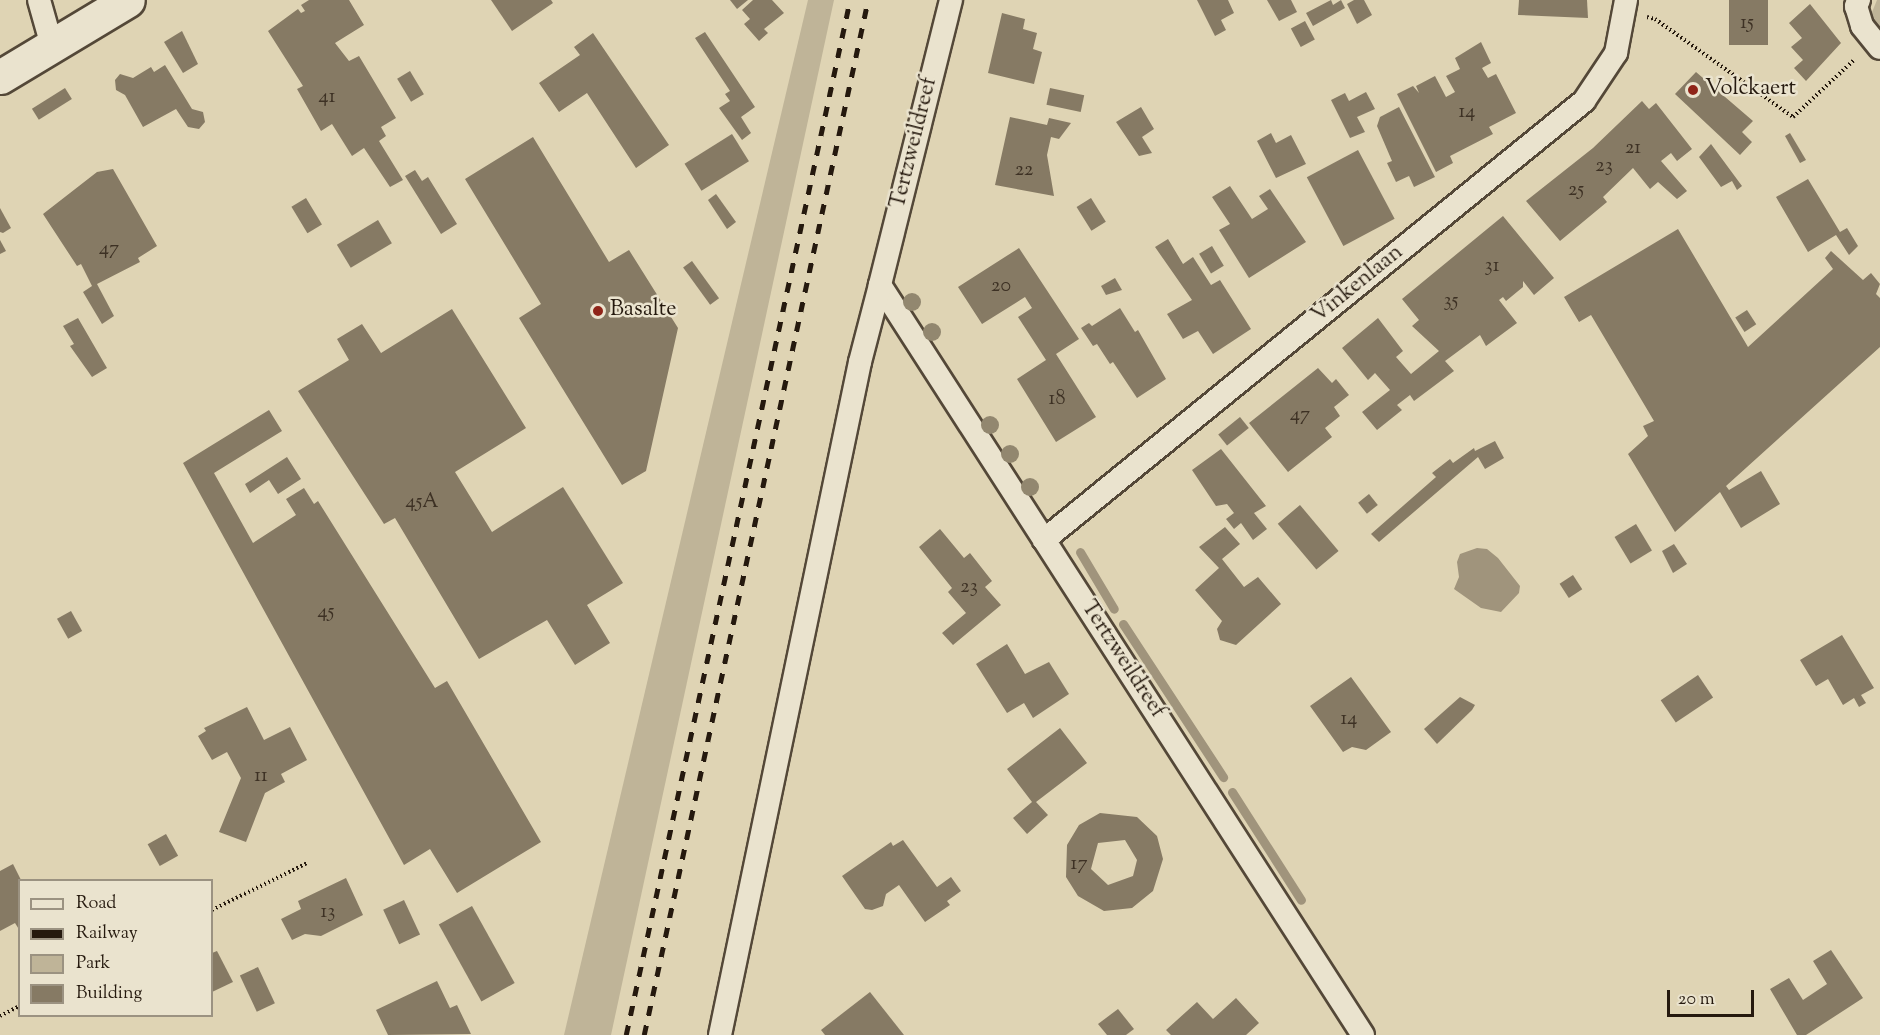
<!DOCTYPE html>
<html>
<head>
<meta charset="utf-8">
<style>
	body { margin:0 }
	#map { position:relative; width:1880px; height:1035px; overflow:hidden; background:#dfd4b4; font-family:"Sorts Mill Goudy",serif }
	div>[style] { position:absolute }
	.green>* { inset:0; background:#bfb498 }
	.water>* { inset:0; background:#a0947c }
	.stream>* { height:9px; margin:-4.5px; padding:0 4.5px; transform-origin:4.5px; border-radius:4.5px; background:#a0947c }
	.building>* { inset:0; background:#867a64; transform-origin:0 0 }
	.path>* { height:4px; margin-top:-2px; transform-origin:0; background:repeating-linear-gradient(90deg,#25190e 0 1.5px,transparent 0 4.5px) }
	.roads { filter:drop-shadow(2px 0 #544838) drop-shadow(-2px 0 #544838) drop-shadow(0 2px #544838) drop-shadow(0 -2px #544838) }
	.street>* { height:22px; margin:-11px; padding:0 11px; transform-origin:11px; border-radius:11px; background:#eae3ce }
	.secondary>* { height:33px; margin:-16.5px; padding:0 16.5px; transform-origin:16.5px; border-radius:16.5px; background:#eae3ce }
	.rail>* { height:4.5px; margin-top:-2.25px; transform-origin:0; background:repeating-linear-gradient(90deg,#25190e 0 10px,transparent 0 20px) }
	.trees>* { width:18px; height:18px; margin:-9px; border-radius:50%; background:#92876f }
	.dots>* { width:16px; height:16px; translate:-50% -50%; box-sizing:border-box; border:3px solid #eae3ce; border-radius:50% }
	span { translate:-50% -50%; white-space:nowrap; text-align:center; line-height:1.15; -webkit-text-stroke:5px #eae3ce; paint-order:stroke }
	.number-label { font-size:20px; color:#3d3124 }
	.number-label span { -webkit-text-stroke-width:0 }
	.poi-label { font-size:22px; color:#25190e }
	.left { translate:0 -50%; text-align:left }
	.street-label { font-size:22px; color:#25190e }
	.legend { position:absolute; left:18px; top:879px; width:195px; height:138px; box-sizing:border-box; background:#eae3ce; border:2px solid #9b9281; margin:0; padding:8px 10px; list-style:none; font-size:18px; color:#25190e }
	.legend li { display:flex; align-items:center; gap:12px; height:30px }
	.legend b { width:30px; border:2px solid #9b9281 }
	.scale { position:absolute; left:1667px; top:990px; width:87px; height:27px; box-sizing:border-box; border:3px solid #25190e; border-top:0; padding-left:8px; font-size:18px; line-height:21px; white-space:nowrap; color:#25190e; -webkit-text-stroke:4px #eae3ce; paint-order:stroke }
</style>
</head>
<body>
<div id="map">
	<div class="green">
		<div style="clip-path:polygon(808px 0,834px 0,611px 1035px,564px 1035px)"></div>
		<div style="clip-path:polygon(1877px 0,1880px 0,1880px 32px,1870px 17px)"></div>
	</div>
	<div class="water">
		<div style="clip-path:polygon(1477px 548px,1487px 549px,1498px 558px,1520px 586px,1519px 593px,1501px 612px,1481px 608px,1454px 589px,1459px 577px,1457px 562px,1460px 554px)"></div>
	</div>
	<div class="stream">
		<div style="left:1080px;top:552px;width:66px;rotate:59.2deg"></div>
		<div style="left:1123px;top:624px;width:183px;rotate:56.8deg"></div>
		<div style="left:1232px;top:792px;width:128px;rotate:57.4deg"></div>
	</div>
	<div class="building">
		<div style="clip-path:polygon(309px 0,349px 0,364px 25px,335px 43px,349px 61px,359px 56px,396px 118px,381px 127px,386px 136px,379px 141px,403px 180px,390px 187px,364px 148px,352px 156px,332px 124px,321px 131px,297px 89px,303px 86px,268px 31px,298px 9px,301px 13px,305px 11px,301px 5px)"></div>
		<div style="clip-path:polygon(491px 0,551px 0,553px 3px,512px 31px)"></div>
		<div style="clip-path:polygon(730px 0,748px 0,737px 9px)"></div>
		<div style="clip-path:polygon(753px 0,772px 0,784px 13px,764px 29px,768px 33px,759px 41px,744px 24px,750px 19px,742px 10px)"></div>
		<div style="clip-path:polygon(1197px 0,1228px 0,1234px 13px,1221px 20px,1226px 30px,1215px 36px)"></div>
		<div style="clip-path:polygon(1267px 0,1291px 0,1297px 12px,1279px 21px)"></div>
		<div style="clip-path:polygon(1331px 0,1333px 5px,1341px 0,1345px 8px,1313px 26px,1306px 13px)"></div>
		<div style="clip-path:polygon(1354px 0,1364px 0,1372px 15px,1357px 24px,1347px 4px)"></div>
		<div style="clip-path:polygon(1519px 0,1587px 0,1588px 18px,1518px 15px)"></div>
		<div style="left:1729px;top:0;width:39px;height:45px"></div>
		<div style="clip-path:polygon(1810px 4px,1841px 43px,1806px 81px,1794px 68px,1803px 60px,1791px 47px,1802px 38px,1789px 23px)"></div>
		<div style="clip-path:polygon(1002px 13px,1025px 19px,1023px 29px,1037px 33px,1033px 49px,1042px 52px,1034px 84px,988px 73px)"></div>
		<div style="left:1305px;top:21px;width:21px;height:16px;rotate:62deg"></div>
		<div style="clip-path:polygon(182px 31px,198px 64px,183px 73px,164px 42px)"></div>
		<div style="clip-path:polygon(705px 32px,755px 107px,741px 117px,751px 133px,742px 140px,719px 108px,730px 101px,725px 94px,730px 91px,695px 38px)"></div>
		<div style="clip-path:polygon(593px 33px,669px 145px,636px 168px,587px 93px,559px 112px,539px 83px,580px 55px,574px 47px)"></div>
		<div style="clip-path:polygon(1481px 42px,1491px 63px,1482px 68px,1488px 78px,1496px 74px,1516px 113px,1489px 127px,1493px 134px,1450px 156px,1453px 163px,1436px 172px,1397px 94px,1413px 86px,1419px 93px,1416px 86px,1435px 76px,1446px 97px,1455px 92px,1446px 76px,1460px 69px,1455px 58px)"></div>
		<div style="clip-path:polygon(165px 65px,192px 109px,203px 112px,205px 122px,199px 129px,188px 127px,176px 109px,143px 127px,125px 95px,116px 90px,115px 80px,120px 74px,133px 78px,151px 67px,154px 72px)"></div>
		<div style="left:410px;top:71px;width:27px;height:15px;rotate:59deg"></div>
		<div style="clip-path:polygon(1696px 72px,1753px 121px,1742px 132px,1752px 142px,1740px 155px,1675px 94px)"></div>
		<div style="left:65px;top:88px;width:13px;height:39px;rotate:58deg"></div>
		<div style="left:1050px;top:88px;width:35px;height:17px;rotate:12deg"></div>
		<div style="clip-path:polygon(1366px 92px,1375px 109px,1357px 117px,1365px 132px,1350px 138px,1331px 100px,1345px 93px,1349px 101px)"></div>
		<div style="clip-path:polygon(1642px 101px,1649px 109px,1656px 103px,1692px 149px,1677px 161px,1671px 153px,1661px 161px,1687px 191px,1677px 199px,1658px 182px,1650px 189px,1633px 168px,1603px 197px,1607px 202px,1560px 241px,1526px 201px,1593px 148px)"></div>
		<div style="clip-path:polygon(1141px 107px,1154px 129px,1142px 137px,1152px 153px,1139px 156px,1116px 122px)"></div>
		<div style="clip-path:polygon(1399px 107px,1435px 177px,1414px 187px,1409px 176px,1396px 182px,1387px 163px,1392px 161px,1377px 126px,1380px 117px)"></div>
		<div style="clip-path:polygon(1010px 117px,1047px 125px,1049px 118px,1071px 123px,1059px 139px,1051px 137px,1047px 155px,1054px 196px,995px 185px)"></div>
		<div style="clip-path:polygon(1271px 133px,1276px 143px,1291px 135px,1306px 164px,1276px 178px,1257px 141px)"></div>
		<div style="clip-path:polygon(1790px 133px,1806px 160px,1800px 163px,1785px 136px)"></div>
		<div style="left:732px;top:134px;width:32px;height:56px;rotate:58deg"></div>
		<div style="clip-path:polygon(533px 137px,609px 262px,629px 250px,678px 328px,646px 471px,622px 485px,519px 318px,541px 304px,465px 179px)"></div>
		<div style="clip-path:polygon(1711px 144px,1742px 186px,1737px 190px,1732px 181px,1721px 187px,1699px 157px)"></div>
		<div style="left:1358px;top:150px;width:78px;height:58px;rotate:62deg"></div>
		<div style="clip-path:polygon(113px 169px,157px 246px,138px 258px,140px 262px,97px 284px,114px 316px,102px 324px,83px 292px,92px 286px,81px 264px,77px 266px,43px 214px,97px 172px)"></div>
		<div style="clip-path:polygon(415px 170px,422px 181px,428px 177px,457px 224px,441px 234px,405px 176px)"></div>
		<div style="clip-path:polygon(1808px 179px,1840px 232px,1847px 228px,1858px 246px,1849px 255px,1836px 235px,1808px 252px,1776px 197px)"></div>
		<div style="clip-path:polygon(1230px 186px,1252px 219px,1268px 209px,1259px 196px,1270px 189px,1306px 242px,1249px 278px,1219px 230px,1230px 224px,1212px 197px)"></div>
		<div style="clip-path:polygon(716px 194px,736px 222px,727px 229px,708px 200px)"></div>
		<div style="left:306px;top:198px;width:31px;height:17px;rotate:59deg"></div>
		<div style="left:1091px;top:198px;width:28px;height:17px;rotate:58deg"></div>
		<div style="clip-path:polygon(0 208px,11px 228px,3px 233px,0 232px)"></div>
		<div style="clip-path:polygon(1503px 216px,1554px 278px,1534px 295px,1523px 281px,1523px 287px,1506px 301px,1503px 297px,1499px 300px,1517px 323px,1486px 346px,1480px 335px,1468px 344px,1445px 361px,1454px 371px,1414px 401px,1410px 395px,1397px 405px,1402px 410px,1377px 430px,1362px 412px,1390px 390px,1375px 373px,1368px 380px,1342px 348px,1378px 318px,1403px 351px,1396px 357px,1411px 374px,1439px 351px,1412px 326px,1419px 320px,1402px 299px)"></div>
		<div style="left:378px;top:220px;width:27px;height:48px;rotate:59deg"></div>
		<div style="clip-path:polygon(1678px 229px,1748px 347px,1833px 269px,1825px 258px,1831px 251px,1863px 280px,1871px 273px,1880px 284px,1876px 294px,1880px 298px,1880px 347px,1726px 486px,1729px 490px,1761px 471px,1780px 504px,1741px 528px,1720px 492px,1675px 532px,1628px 454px,1648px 436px,1643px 426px,1654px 421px,1591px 315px,1579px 322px,1564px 297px)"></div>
		<div style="clip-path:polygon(1168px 239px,1183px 264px,1193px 257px,1211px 285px,1220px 280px,1251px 329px,1213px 354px,1198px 331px,1183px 339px,1167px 314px,1192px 300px,1155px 247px)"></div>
		<div style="clip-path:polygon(0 240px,6px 251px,0 254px)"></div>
		<div style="left:1212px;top:246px;width:23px;height:15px;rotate:59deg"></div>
		<div style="clip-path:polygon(1019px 248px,1079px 339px,1056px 354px,1096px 417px,1056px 442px,1017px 379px,1046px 360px,1018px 317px,1032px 308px,1025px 297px,982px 324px,958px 287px)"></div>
		<div style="left:692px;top:261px;width:46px;height:11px;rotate:54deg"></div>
		<div style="clip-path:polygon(1115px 278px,1122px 290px,1106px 295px,1101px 286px)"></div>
		<div style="clip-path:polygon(1120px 308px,1135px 332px,1138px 330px,1166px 379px,1137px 398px,1113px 362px,1110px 364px,1097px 344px,1093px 346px,1081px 328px,1089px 323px,1092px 326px)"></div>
		<div style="clip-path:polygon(452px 309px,526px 428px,455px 472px,492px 532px,563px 487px,623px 583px,587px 605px,610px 643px,575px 665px,547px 620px,479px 659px,395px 518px,384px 524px,298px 391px,349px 360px,337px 339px,362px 324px,381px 353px)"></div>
		<div style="left:1747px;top:310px;width:17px;height:14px;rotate:57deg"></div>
		<div style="clip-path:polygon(78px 318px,107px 368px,92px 377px,70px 346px,74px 344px,63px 326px)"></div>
		<div style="clip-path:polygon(1318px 368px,1332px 383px,1336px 379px,1349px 395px,1334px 407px,1340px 416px,1325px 428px,1332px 437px,1288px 472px,1249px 423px)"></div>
		<div style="clip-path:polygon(269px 410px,282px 431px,214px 473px,253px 543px,296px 515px,286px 499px,304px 488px,314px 504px,318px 501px,435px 688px,447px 681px,541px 842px,457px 893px,430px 849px,404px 865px,183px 463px)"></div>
		<div style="left:1240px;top:417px;width:14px;height:28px;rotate:51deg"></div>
		<div style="clip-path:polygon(1495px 441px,1504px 458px,1485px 469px,1478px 457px,1379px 542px,1371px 534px,1436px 477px,1432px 473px,1450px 459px,1453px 463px,1474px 448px,1475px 451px)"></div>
		<div style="clip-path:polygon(1221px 449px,1266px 506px,1254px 513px,1267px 529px,1253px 540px,1241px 523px,1234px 529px,1226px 519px,1234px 513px,1227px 504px,1216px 506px,1192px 470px)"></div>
		<div style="clip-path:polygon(287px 457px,301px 479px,278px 494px,269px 480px,250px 493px,245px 484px)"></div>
		<div style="left:1369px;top:494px;width:14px;height:14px;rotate:51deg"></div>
		<div style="left:1300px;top:505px;width:60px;height:29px;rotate:50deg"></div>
		<div style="left:1636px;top:524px;width:31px;height:25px;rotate:59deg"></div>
		<div style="clip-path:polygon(1225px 527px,1240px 544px,1222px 559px,1244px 587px,1258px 577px,1281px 604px,1236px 645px,1220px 640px,1217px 629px,1222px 621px,1195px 590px,1219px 568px,1199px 547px)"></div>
		<div style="clip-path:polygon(940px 529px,964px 558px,970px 553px,992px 581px,985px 587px,1001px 605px,953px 645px,942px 633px,966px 613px,948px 592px,952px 588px,919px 547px)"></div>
		<div style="clip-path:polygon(1674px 544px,1687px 564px,1673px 573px,1662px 551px)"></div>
		<div style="left:1573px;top:575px;width:17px;height:16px;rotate:57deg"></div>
		<div style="left:71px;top:611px;width:23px;height:16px;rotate:61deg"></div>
		<div style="clip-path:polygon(1842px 635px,1874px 688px,1861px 695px,1866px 703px,1859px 707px,1854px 698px,1843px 705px,1828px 679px,1816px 686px,1800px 660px)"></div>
		<div style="clip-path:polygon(1007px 644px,1025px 674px,1049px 662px,1069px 694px,1033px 718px,1024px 703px,1007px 713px,976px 664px)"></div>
		<div style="left:1698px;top:675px;width:27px;height:45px;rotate:56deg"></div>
		<div style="clip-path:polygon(1351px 677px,1391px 732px,1366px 750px,1352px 747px,1343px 752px,1310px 706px)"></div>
		<div style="clip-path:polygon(1460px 697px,1475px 705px,1472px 710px,1437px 744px,1424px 729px)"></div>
		<div style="clip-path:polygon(247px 707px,264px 740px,290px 727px,307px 760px,281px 774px,285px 782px,265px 793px,246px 842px,219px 832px,241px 778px,227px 752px,212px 760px,198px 736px,206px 731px,204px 728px)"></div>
		<div style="clip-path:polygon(1060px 728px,1087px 763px,1036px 802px,1048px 815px,1027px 834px,1013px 818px,1032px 802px,1007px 769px)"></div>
		<div style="clip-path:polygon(evenodd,1100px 813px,1137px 817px,1157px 836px,1163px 859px,1153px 891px,1132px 908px,1104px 911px,1078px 896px,1066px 877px,1067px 845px,1079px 825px,1100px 813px,1125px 840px,1137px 860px,1133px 876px,1108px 885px,1091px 869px,1098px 843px,1125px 840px)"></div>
		<div style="left:166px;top:834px;width:25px;height:21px;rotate:61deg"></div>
		<div style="clip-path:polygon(903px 840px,937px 887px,951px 877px,961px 891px,947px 901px,950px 905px,925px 922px,899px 885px,886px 894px,883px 906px,872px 910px,865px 909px,842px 876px,891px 842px,893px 846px)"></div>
		<div style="clip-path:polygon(13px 864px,21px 880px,20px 931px,15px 923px,0 931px,0 871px)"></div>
		<div style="clip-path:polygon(346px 878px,363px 915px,321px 936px,305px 934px,292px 940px,281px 919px,301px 909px,298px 901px)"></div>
		<div style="left:404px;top:900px;width:38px;height:23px;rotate:65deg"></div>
		<div style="left:472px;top:906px;width:88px;height:38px;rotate:61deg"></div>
		<div style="clip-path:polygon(1831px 950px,1863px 998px,1806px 1035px,1797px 1035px,1770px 989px,1789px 978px,1803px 1000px,1827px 984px,1813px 961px)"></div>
		<div style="clip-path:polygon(217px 951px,233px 982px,212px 992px,212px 953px)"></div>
		<div style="left:258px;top:967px;width:40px;height:20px;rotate:65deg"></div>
		<div style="clip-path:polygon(437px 981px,450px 1008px,457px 1005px,471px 1034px,388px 1035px,376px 1010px)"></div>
		<div style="clip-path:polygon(870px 992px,904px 1035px,825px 1035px,821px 1030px)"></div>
		<div style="clip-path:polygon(1236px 998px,1259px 1023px,1246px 1035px,1171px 1035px,1166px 1030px,1197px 1002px,1213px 1019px)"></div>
		<div style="clip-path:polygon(1118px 1009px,1134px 1029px,1126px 1035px,1107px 1035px,1098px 1024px)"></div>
	</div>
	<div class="path">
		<div style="left:1647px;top:17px;width:8px;rotate:14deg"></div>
		<div style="left:1655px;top:19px;width:169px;rotate:35.4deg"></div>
		<div style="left:1793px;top:117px;width:85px;rotate:-43.1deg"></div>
		<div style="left:212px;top:910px;width:106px;rotate:-26.3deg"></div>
		<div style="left:0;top:1016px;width:22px;rotate:-27deg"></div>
	</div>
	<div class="roads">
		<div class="street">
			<div style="left:39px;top:0;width:48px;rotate:74.2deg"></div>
			<div style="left:951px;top:0;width:294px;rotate:104deg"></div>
			<div style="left:880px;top:285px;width:892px;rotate:57.22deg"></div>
			<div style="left:1859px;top:0;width:7px;rotate:117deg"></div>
			<div style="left:1856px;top:6px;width:21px;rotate:73deg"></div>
			<div style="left:1862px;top:26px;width:28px;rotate:51deg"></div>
			<div style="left:1044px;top:540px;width:696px;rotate:-39.11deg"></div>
			<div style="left:1584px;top:101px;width:58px;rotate:-56.3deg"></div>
			<div style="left:1616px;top:53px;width:54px;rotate:-79.3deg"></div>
			<div style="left:720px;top:1035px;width:687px;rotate:-78.25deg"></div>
			<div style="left:860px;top:362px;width:80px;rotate:-75.4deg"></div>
		</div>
		<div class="secondary">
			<div style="left:0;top:77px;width:149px;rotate:-31deg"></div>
		</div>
	</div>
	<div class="rail">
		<div style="left:626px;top:1035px;width:1059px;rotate:-77.79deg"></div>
		<div style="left:644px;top:1035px;width:1059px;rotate:-77.79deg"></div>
	</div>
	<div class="trees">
		<div style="left:912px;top:302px"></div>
		<div style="left:932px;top:332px"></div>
		<div style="left:990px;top:425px"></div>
		<div style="left:1010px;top:454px"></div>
		<div style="left:1030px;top:487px"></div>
	</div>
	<div class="dots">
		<div style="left:1693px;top:90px;background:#8f2418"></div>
		<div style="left:598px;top:311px;background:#8f2418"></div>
	</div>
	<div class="number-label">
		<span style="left:1747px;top:23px">15</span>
		<span style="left:327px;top:97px">41</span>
		<span style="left:1467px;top:112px">14</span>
		<span style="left:1633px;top:148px">21</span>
		<span style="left:1604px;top:166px">23</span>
		<span style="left:1024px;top:170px">22</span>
		<span style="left:1576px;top:190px">25</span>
		<span style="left:109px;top:249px">47</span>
		<span style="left:1492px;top:266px">31</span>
		<span style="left:1001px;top:286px">20</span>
		<span style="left:1451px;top:301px">35</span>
		<span style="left:1057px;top:399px">18</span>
		<span style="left:1300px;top:415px">47</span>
		<span style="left:422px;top:502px">45A</span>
		<span style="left:969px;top:587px">23</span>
		<span style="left:326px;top:612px">45</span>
		<span style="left:1349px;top:719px">14</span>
		<span style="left:261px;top:776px">11</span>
		<span style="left:1079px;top:864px">17</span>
		<span style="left:328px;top:912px">13</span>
	</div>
	<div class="poi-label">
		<span class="left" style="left:1705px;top:90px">Volckaert</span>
		<span class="left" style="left:610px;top:311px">Basalte</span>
	</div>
	<div class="street-label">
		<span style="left:915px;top:143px;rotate:-76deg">Tertzweildreef</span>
		<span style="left:1358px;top:285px;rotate:-39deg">Vinkenlaan</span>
		<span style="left:1122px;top:660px;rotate:57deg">Tertzweildreef</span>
	</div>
	<ul class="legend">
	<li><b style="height:8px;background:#eae3ce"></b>Road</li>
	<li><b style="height:8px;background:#25190e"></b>Railway</li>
	<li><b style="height:16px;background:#bfb498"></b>Park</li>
	<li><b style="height:16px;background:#867a64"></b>Building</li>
	</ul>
	<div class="scale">20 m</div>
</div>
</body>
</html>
